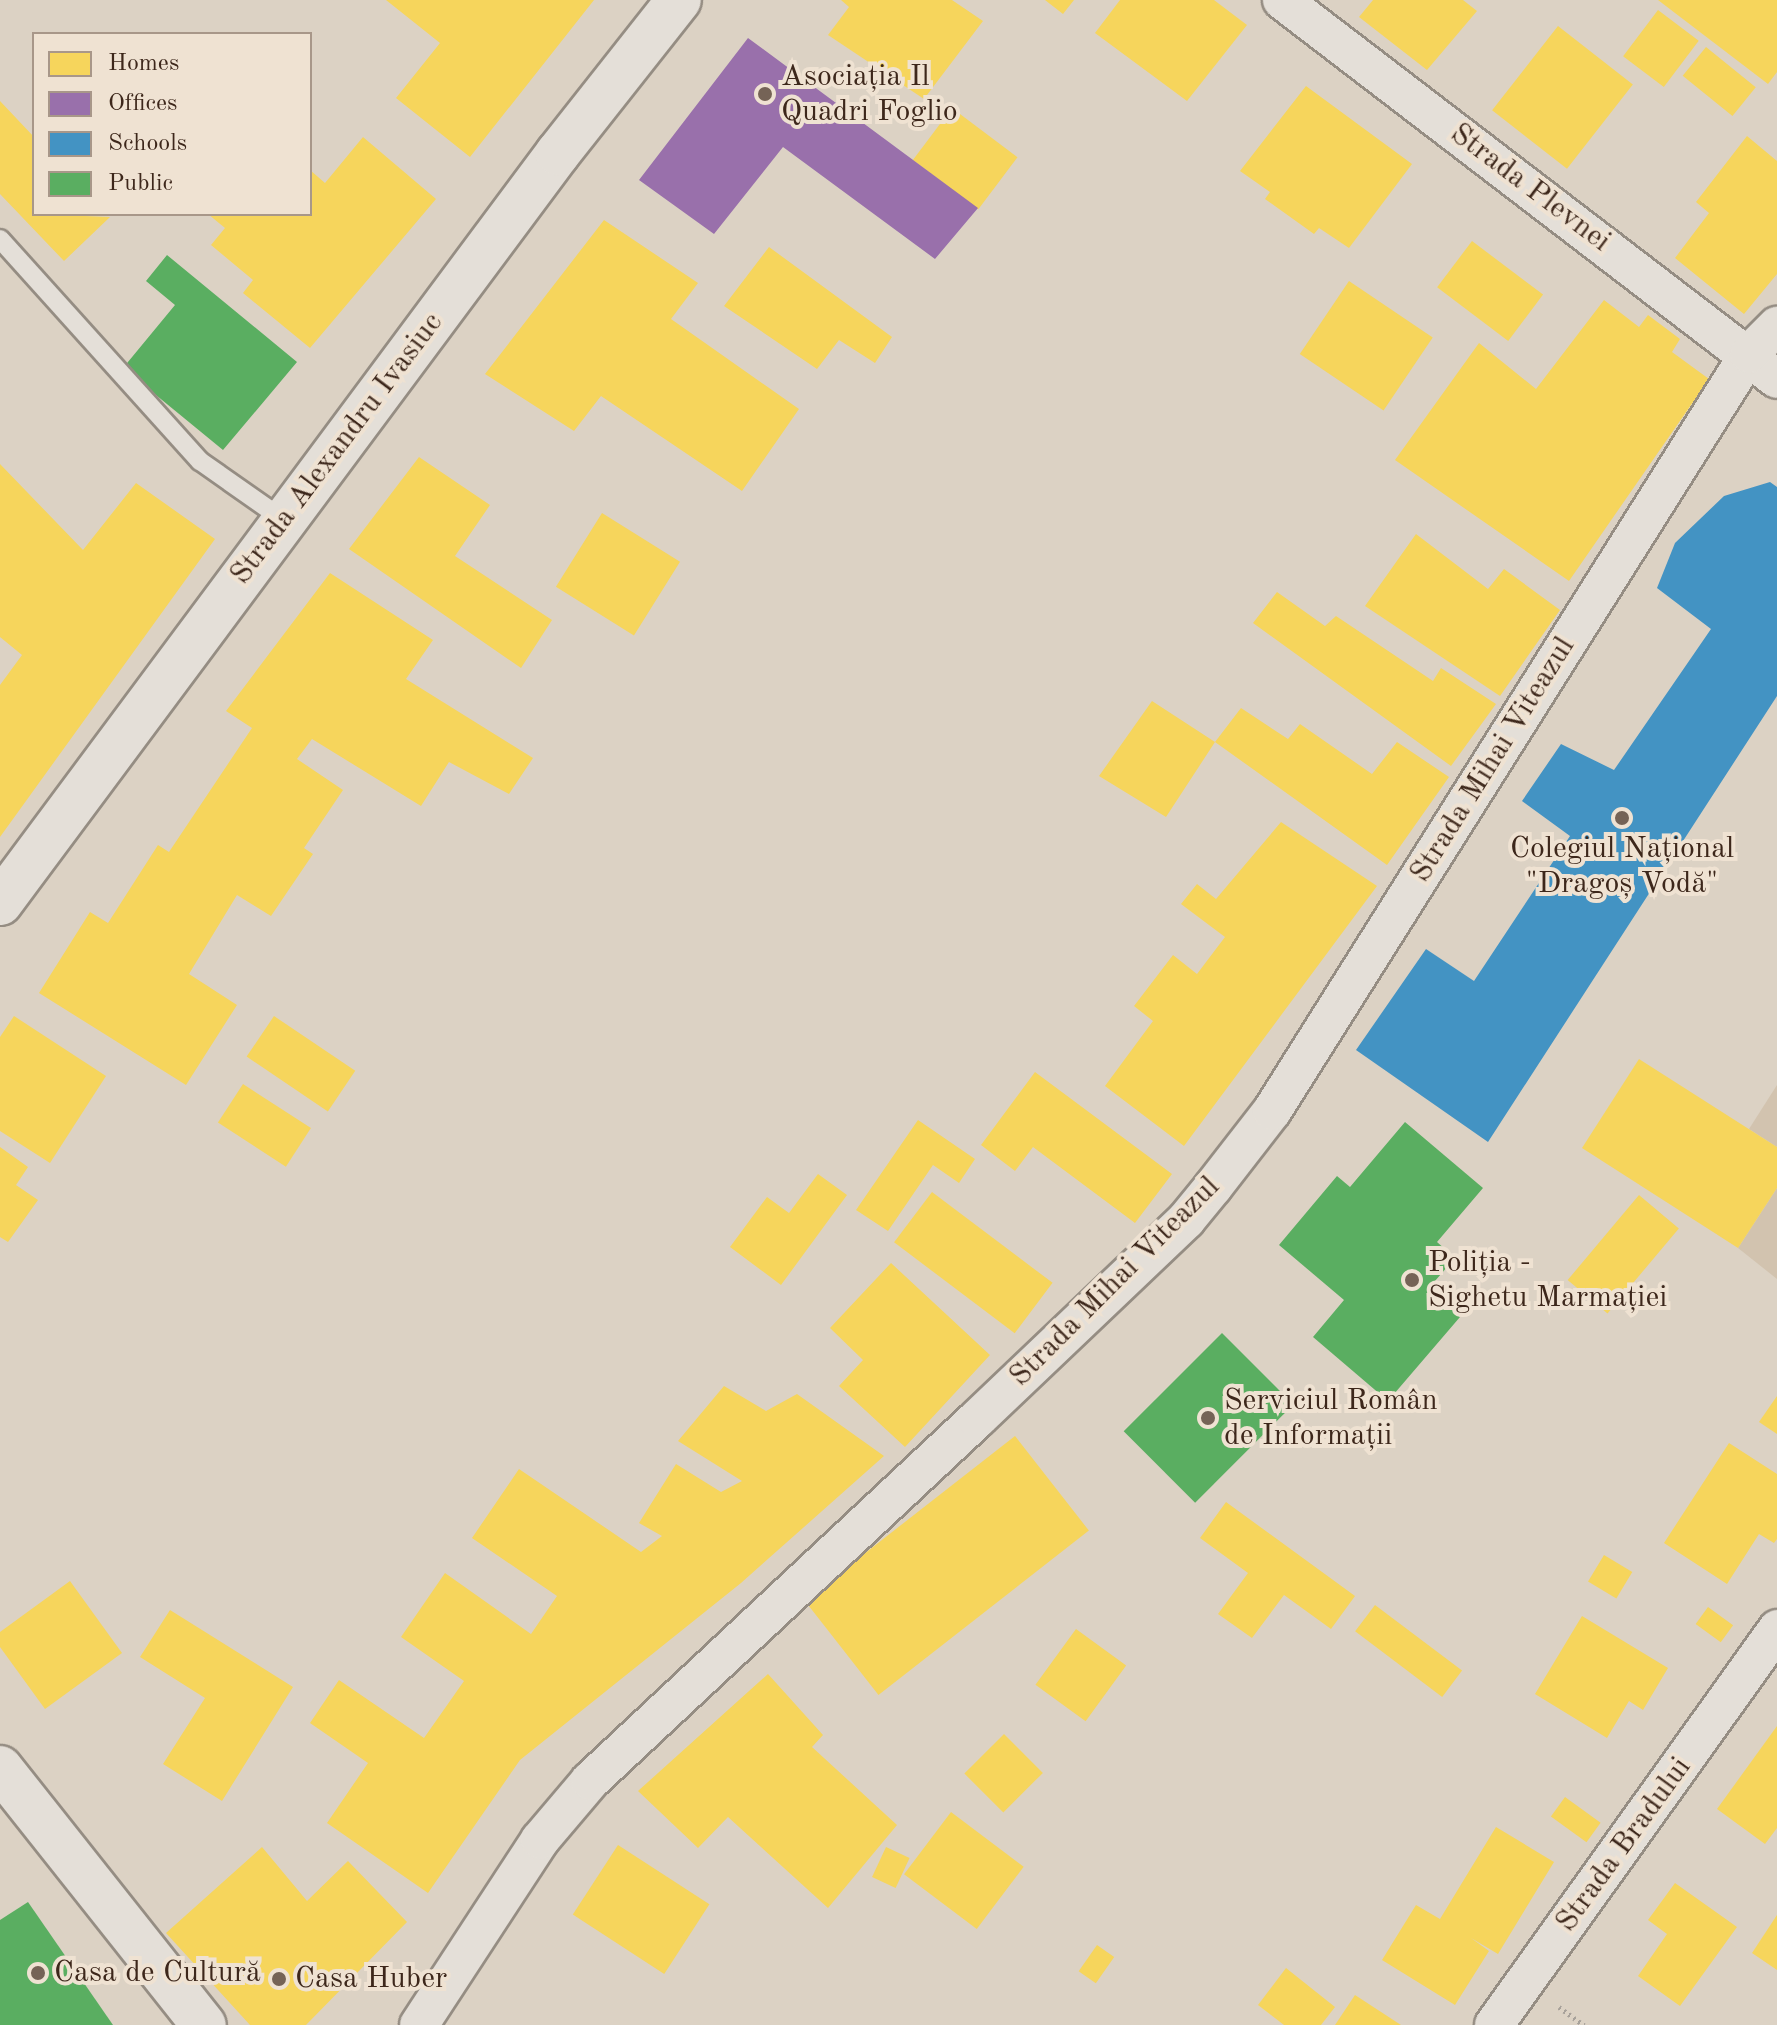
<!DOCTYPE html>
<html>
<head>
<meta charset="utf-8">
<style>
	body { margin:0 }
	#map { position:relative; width:1777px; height:2025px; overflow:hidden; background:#dcd2c4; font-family:"Old Standard TT",serif }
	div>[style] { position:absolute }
	.green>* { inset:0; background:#d2c3af }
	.homes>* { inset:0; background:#f6d55c; transform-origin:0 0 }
	.offices>* { inset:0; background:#9970ab }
	.schools>* { inset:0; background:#4393c3 }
	.public>* { inset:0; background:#5aae61; transform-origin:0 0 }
	.path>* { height:5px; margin-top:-2.5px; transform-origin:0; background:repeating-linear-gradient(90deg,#a7a19a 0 2px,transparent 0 6px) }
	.roads { filter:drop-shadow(2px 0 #958d83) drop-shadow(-2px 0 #958d83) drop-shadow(0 2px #958d83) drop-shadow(0 -2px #958d83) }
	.lane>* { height:18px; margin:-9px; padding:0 9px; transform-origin:9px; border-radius:9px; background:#e4dfd8 }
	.street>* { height:38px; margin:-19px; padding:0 19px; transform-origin:19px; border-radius:19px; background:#e4dfd8 }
	.secondary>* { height:44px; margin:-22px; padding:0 22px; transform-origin:22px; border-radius:22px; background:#e4dfd8 }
	.dots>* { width:22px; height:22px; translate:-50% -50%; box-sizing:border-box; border:4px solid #efe2d2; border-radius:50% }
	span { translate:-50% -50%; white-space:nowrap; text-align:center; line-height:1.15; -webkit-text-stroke:8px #efe2d2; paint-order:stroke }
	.poi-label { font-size:30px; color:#3d271b }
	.left { translate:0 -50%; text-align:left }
	.street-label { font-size:30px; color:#3d271b }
	.legend { position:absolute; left:32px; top:32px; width:280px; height:184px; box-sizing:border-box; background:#efe2d2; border:2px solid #a89789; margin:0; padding:10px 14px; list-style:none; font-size:24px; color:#3d271b }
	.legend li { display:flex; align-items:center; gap:16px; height:40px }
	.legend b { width:40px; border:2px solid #a89789 }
</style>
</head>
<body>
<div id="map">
	<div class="green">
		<div style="clip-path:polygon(1777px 1085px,1777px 1147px,1749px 1129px)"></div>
		<div style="clip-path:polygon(1777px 1188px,1777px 1279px,1738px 1248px)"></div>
	</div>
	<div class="homes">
		<div style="clip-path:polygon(386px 0,594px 0,470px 157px,396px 98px,440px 43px)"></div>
		<div style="clip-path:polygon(841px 0,952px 0,983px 21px,924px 99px,828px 35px,849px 7px)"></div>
		<div style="clip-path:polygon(1045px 0,1074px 0,1063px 14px)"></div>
		<div style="clip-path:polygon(1120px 0,1214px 0,1247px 25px,1187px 101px,1095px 33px)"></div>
		<div style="clip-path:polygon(1373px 0,1463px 0,1477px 11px,1427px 70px,1359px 17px)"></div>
		<div style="clip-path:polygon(1658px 0,1777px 0,1777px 72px,1768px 84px)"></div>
		<div style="left:1658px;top:10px;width:51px;height:58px;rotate:37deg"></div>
		<div style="left:1558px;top:26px;width:95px;height:107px;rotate:38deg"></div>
		<div style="left:1706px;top:47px;width:64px;height:37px;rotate:39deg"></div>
		<div style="clip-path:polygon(1306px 86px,1412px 164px,1349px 248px,1319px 228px,1314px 234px,1265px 199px,1270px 192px,1240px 171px)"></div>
		<div style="clip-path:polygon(0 101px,34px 137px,34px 214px,110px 217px,64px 261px,0 194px)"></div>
		<div style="left:952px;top:108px;width:82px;height:65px;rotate:37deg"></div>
		<div style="clip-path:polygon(1747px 136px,1777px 161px,1777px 274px,1744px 314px,1675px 258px,1709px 213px,1696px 202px)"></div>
		<div style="clip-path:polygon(363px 137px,436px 199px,310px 348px,243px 293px,253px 280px,211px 245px,225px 228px,208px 214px,310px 214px,310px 170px,325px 183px)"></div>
		<div style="clip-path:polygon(604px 220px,698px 283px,671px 319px,799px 409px,742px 491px,601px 396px,574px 431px,485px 374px)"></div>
		<div style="left:1472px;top:241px;width:89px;height:58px;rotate:37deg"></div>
		<div style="clip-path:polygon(769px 247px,892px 337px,875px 363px,839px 340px,817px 369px,724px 306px)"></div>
		<div style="left:1349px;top:281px;width:101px;height:88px;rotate:34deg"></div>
		<div style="clip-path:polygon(1604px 300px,1639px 327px,1648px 315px,1680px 339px,1672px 352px,1709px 379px,1569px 581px,1395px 460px,1479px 343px,1536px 389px)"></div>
		<div style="clip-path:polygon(419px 457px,490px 505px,455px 556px,552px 620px,521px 668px,349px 549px)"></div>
		<div style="clip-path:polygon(0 464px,83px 550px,136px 483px,215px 539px,0 837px,0 685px,22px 655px,0 637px)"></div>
		<div style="left:602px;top:513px;width:92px;height:87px;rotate:32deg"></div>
		<div style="clip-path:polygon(1416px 534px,1488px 589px,1504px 569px,1560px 610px,1500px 696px,1365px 606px)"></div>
		<div style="clip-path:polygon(330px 573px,433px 640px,406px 679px,533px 758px,509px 794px,449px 762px,421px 806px,312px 739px,297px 759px,343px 790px,304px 848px,313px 854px,271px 916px,237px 895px,189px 974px,237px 1005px,186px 1085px,39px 993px,90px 912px,108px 923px,158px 845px,169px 852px,252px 728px,226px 711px)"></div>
		<div style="clip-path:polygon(1277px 592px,1325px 626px,1336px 616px,1433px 681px,1441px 668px,1496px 704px,1451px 766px,1253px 623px)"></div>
		<div style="clip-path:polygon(1152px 701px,1215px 742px,1241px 708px,1288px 739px,1300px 724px,1372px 774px,1397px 742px,1449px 777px,1387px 865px,1215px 742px,1166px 817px,1099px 776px)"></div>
		<div style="clip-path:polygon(1281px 822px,1377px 886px,1184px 1146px,1105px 1086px,1153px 1021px,1134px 1006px,1173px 955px,1197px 974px,1225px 937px,1181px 904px,1197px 884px,1216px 899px)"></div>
		<div style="clip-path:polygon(14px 1016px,106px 1076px,50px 1163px,0 1131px,0 1037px)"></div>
		<div style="left:274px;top:1016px;width:98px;height:49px;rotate:34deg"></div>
		<div style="clip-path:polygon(1639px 1059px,1777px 1147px,1777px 1188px,1738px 1248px,1582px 1148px)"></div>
		<div style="clip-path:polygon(1035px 1072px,1172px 1174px,1135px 1223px,1033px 1147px,1015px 1171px,981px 1145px)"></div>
		<div style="left:243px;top:1084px;width:81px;height:46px;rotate:33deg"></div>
		<div style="clip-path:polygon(918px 1120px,975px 1159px,959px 1183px,933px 1165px,888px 1231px,856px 1210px)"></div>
		<div style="clip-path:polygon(0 1147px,28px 1167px,16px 1185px,38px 1200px,8px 1242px,0 1237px)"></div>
		<div style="clip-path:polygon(818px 1174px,847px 1195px,781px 1285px,730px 1247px,767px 1197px,789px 1213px)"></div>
		<div style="left:932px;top:1192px;width:151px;height:63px;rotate:37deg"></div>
		<div style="left:1639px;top:1195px;width:52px;height:111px;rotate:40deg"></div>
		<div style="clip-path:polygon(891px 1263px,990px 1355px,905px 1447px,839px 1386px,863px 1360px,830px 1328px)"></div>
		<div style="clip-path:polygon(724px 1386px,766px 1411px,797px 1394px,884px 1456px,741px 1583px,520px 1760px,428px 1893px,327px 1823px,368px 1763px,310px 1723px,339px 1680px,424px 1738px,464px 1681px,401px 1637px,445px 1573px,531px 1634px,557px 1596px,472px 1538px,519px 1469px,641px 1552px,662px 1536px,639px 1523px,676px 1464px,721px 1492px,742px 1481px,678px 1441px)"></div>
		<div style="clip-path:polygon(1777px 1396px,1777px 1434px,1759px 1422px)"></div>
		<div style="left:1015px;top:1436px;width:120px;height:267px;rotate:52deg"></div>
		<div style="clip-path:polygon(1729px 1443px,1777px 1474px,1777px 1539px,1774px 1543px,1759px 1534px,1727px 1584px,1664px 1543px)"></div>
		<div style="clip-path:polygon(1226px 1502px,1355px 1596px,1331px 1629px,1284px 1595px,1252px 1638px,1218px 1614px,1248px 1573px,1200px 1538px)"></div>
		<div style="left:1604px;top:1555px;width:33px;height:31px;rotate:31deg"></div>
		<div style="clip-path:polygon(70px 1581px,122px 1653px,45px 1709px,0 1647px,0 1632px)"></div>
		<div style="left:1375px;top:1605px;width:109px;height:33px;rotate:37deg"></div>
		<div style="left:1708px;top:1607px;width:31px;height:21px;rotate:36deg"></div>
		<div style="clip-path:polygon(170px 1610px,293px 1687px,222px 1801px,163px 1764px,205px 1698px,140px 1657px)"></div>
		<div style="clip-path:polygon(1582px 1616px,1668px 1668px,1643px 1710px,1629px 1701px,1607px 1738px,1535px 1694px)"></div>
		<div style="left:1076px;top:1629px;width:62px;height:69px;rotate:36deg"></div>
		<div style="clip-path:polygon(768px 1674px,823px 1735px,812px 1747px,897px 1825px,828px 1908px,728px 1817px,698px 1848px,638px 1791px)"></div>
		<div style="clip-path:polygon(1777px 1726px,1777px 1828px,1765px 1844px,1717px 1809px)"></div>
		<div style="left:1004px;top:1734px;width:55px;height:56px;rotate:45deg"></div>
		<div style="left:1565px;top:1797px;width:44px;height:24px;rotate:36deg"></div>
		<div style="left:951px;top:1812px;width:91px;height:78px;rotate:37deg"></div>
		<div style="clip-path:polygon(1496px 1827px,1554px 1862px,1498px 1954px,1471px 1938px,1489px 1951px,1455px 2005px,1382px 1960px,1416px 1905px,1440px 1919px)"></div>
		<div style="left:618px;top:1845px;width:109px;height:83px;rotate:33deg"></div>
		<div style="clip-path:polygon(262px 1847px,307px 1901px,348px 1861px,407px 1922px,306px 2025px,250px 2025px,166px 1933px)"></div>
		<div style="left:886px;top:1847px;width:26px;height:33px;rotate:25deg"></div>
		<div style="clip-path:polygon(1675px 1883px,1737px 1927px,1680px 2006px,1638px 1976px,1667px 1934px,1648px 1920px)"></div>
		<div style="clip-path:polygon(1777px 1915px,1777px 1970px,1752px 1953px)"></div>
		<div style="left:1097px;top:1945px;width:21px;height:32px;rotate:35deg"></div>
		<div style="clip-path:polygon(1286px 1968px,1335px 2007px,1321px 2025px,1284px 2025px,1258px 2005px)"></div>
		<div style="clip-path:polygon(1355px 1995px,1401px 2025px,1335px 2025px)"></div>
	</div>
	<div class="offices">
		<div style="clip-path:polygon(748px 38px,978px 208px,935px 259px,783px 147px,714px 234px,639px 180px)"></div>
	</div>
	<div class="schools">
		<div style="clip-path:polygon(1770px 482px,1777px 487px,1777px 696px,1488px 1142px,1356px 1050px,1426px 949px,1474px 981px,1570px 836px,1522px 801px,1561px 744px,1614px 770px,1711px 629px,1657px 588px,1675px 543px,1724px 496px)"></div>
	</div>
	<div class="public">
		<div style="clip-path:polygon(167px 255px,297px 362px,223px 450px,123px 368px,175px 305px,146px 281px)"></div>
		<div style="clip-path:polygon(1405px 1122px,1483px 1188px,1437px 1242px,1455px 1258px,1428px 1289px,1460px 1317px,1388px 1401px,1313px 1337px,1344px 1300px,1279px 1245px,1337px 1176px,1350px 1187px)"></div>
		<div style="left:1222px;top:1333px;width:101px;height:139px;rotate:45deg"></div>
		<div style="clip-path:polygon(28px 1902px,113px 2025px,0 2025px,0 1920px)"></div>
	</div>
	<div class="path">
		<div style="left:1559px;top:2007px;width:31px;rotate:36deg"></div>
	</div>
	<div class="roads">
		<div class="lane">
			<div style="left:0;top:239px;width:299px;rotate:48deg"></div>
			<div style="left:200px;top:461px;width:103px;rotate:35.1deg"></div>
		</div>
		<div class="street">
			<div style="left:1282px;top:0;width:623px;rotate:37.44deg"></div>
			<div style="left:419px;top:2025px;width:221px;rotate:-56.8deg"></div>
			<div style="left:540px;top:1840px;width:77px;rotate:-49.7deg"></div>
			<div style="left:590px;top:1781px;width:530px;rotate:-43.09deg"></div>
			<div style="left:977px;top:1419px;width:289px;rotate:-43.6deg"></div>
			<div style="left:1186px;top:1220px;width:43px;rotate:-50.7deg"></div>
			<div style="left:1213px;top:1187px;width:96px;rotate:-52.2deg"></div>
			<div style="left:1272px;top:1111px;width:895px;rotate:-57.78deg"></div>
			<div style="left:1749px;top:354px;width:40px;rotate:-45deg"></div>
			<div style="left:1494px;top:2025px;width:487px;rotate:-54.4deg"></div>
		</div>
		<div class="secondary">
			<div style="left:0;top:903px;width:935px;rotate:-53.35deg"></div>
			<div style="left:558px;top:153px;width:195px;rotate:-51.7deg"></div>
			<div style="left:0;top:1768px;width:328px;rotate:51.6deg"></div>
		</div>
	</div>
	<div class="dots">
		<div style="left:765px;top:94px;background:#756356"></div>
		<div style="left:1622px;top:818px;background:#756356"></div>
		<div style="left:1412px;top:1280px;background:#756356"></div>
		<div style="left:1208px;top:1418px;background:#756356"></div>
		<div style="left:38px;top:1973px;background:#756356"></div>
		<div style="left:279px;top:1979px;background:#756356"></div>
	</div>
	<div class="poi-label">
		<span class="left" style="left:781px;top:94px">Asociația Il<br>Quadri Foglio</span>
		<span style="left:1622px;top:866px">Colegiul Național<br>"Dragoș Vodă"</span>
		<span class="left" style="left:1428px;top:1280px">Poliția -<br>Sighetu Marmației</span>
		<span class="left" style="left:1224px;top:1418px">Serviciul Român<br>de Informații</span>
		<span class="left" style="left:54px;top:1973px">Casa de Cultură</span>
		<span class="left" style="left:295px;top:1979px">Casa Huber</span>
	</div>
	<div class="street-label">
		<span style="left:1530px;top:188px;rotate:37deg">Strada Plevnei</span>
		<span style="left:337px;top:449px;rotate:-53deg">Strada Alexandru Ivasiuc</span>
		<span style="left:1493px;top:760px;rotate:-58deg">Strada Mihai Viteazul</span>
		<span style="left:1115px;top:1282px;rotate:-45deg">Strada Mihai Viteazul</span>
		<span style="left:1624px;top:1845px;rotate:-54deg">Strada Bradului</span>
	</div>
	<ul class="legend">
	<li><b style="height:22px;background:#f6d55c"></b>Homes</li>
	<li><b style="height:22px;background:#9970ab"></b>Offices</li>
	<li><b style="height:22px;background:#4393c3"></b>Schools</li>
	<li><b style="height:22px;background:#5aae61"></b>Public</li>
	</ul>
</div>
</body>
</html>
